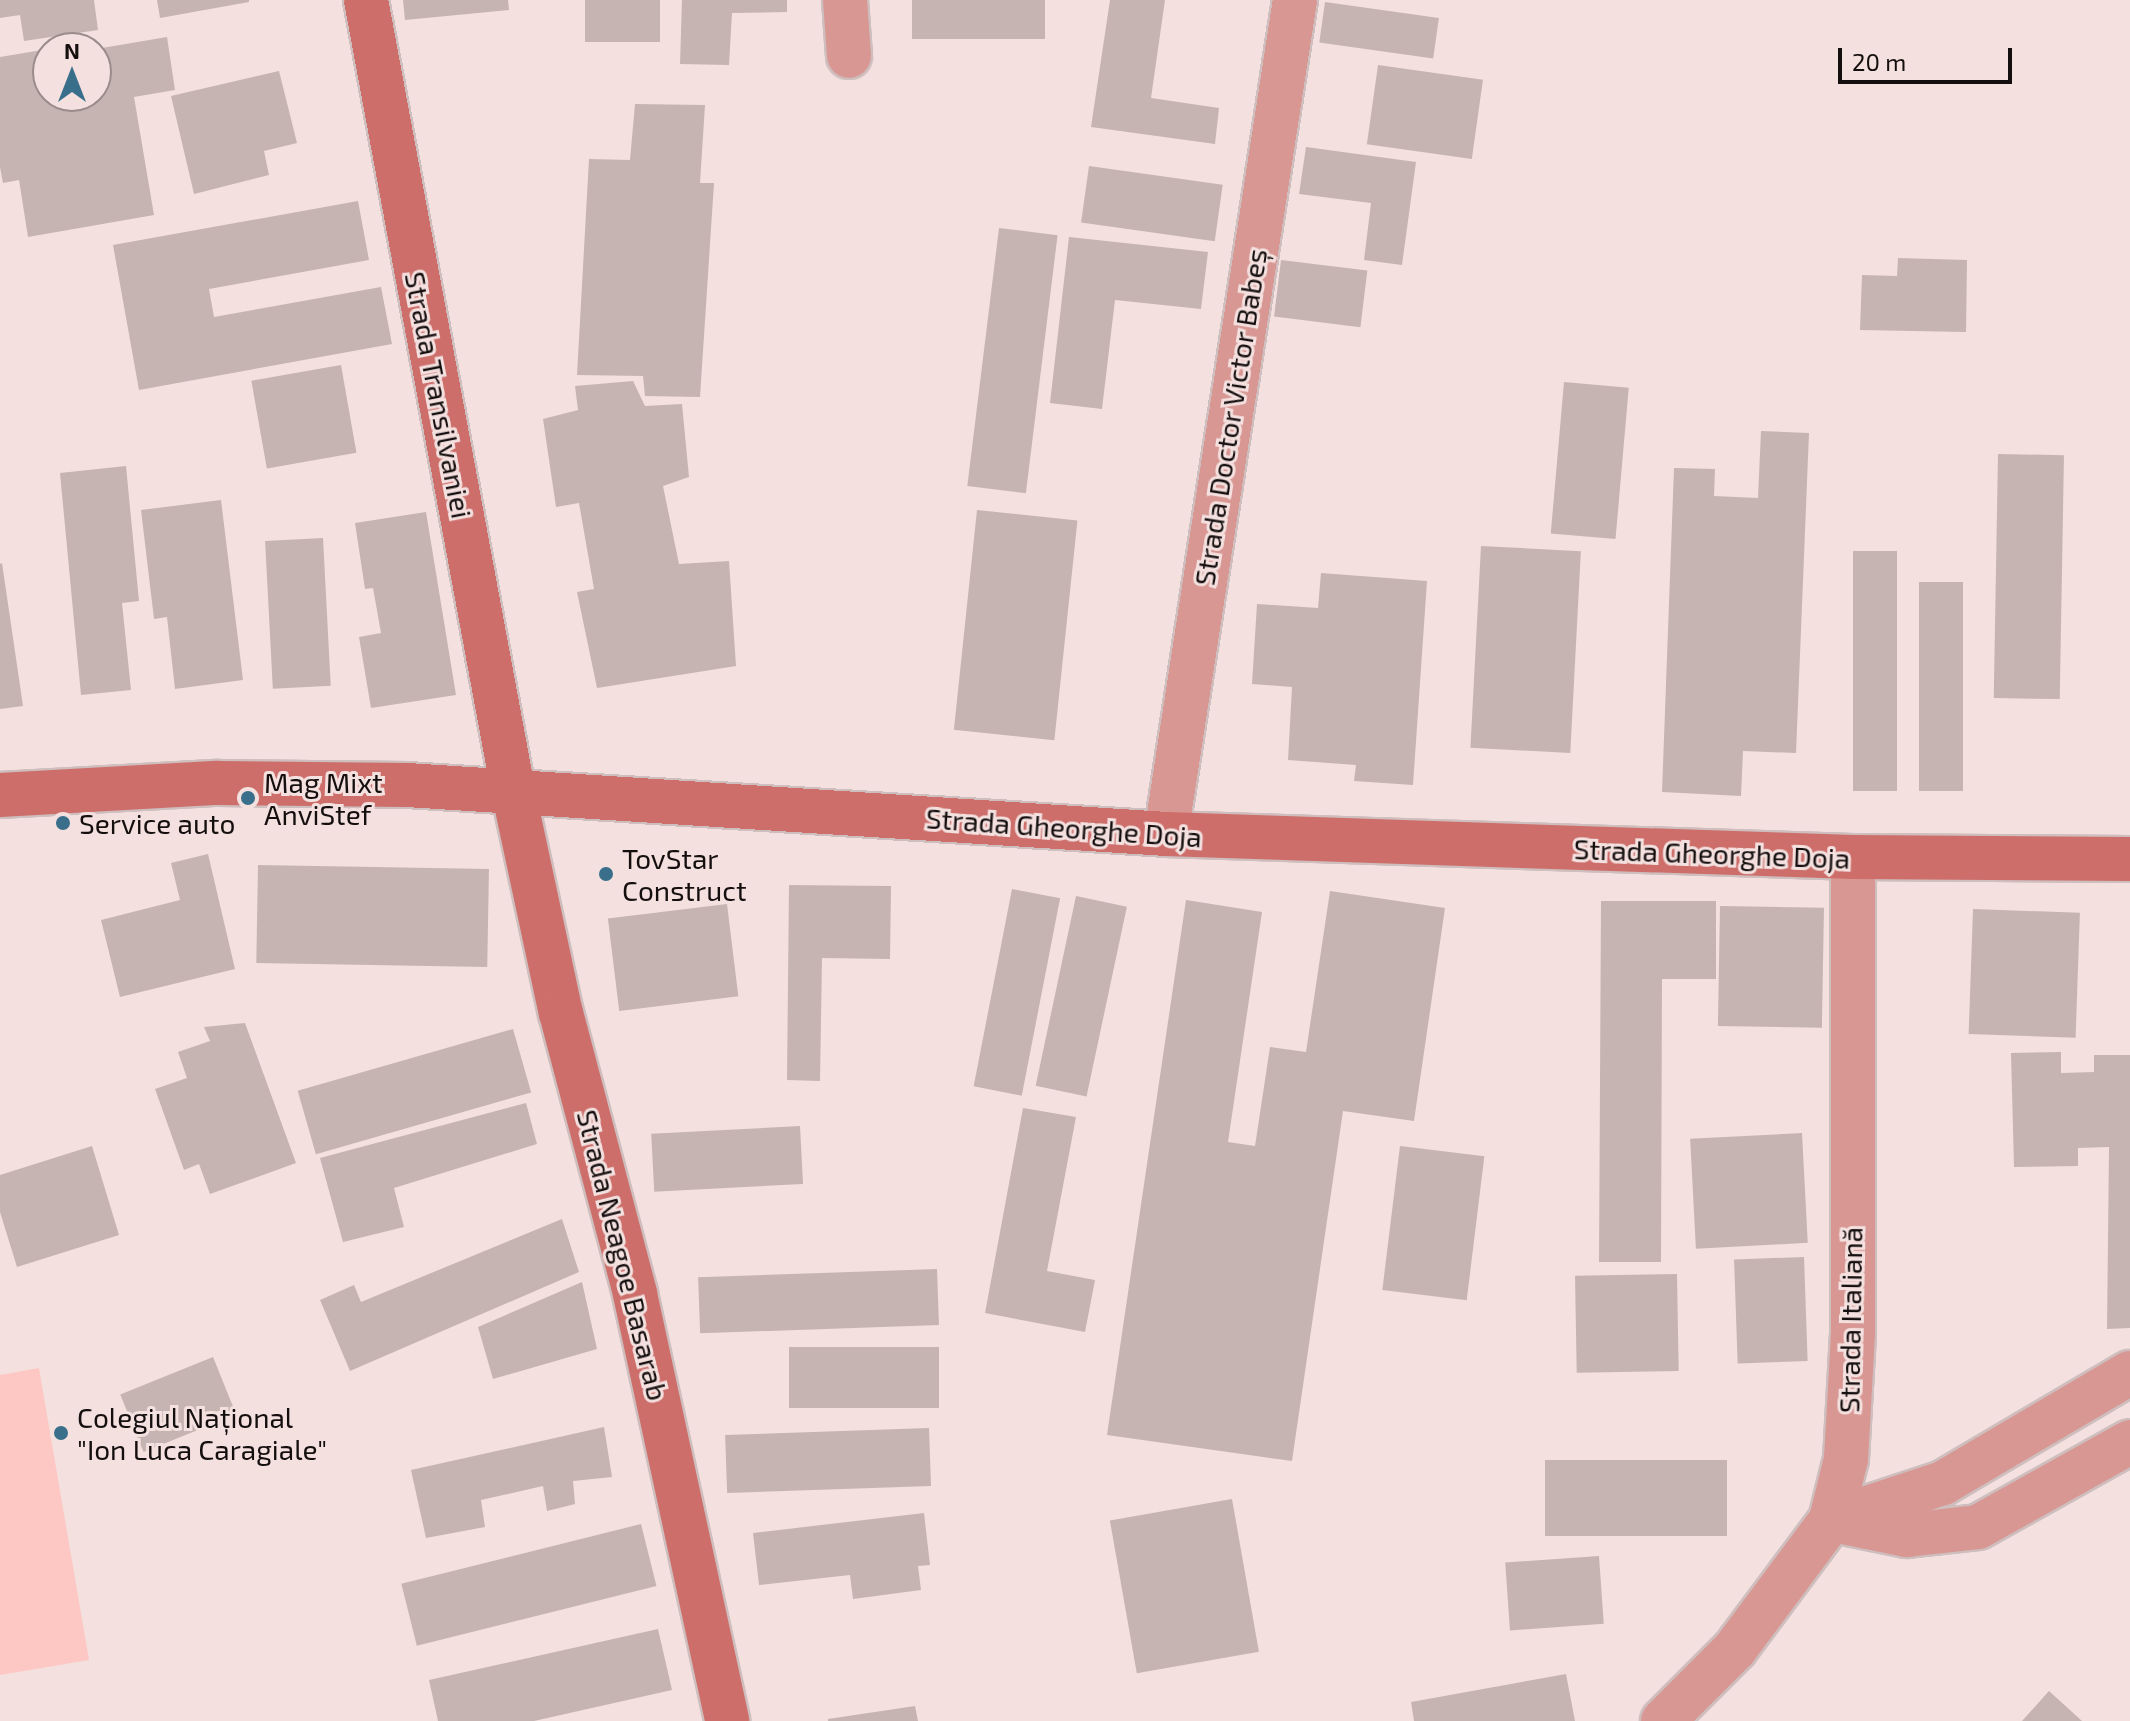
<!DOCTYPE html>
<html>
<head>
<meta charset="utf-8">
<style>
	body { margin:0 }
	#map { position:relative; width:2130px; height:1721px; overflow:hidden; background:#f3e0df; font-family:"Exo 2",sans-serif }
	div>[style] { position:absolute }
	.green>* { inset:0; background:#fdc8c4 }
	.building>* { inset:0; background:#c6b4b3; transform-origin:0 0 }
	.roads { filter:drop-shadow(2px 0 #cfbebe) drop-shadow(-2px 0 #cfbebe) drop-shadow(0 2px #cfbebe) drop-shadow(0 -2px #cfbebe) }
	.minor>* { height:44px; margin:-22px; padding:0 22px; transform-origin:22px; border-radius:22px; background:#d89793 }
	.secondary>* { height:44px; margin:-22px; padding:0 22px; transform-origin:22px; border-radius:22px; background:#cd6e6a }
	.dots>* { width:22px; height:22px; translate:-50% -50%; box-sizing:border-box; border:4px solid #f3e0df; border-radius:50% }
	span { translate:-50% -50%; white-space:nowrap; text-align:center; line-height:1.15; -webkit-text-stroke:6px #f3e0df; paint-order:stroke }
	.street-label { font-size:28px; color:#140e0e }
	.poi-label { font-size:28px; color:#140e0e }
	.left { translate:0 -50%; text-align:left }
	.north { position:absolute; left:32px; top:32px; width:80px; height:80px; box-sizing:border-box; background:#f3e0df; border:2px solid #9a8c8b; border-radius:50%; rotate:0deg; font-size:22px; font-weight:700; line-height:32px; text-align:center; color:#140e0e }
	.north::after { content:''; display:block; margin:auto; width:28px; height:36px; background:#396f8b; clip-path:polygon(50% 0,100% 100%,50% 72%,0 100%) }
	.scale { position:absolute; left:1838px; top:48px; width:174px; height:36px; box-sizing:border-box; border:4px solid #140e0e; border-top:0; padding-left:10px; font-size:24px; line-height:28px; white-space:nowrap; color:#140e0e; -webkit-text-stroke:6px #f3e0df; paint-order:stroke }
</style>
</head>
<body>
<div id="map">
	<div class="green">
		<div style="clip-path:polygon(39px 1368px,89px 1660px,0 1675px,0 1375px)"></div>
	</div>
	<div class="building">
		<div style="clip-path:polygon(0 0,94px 0,98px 30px,24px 41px,20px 15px,0 18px)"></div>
		<div style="clip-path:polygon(157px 0,249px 0,249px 2px,160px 18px)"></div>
		<div style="clip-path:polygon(403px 0,508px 0,509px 10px,405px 20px)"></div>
		<div style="left:585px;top:0;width:75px;height:42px"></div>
		<div style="clip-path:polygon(682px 0,787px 0,787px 12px,732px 13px,729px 65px,680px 64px)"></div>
		<div style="left:912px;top:0;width:133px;height:39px"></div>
		<div style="clip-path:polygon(1110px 0,1165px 0,1151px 98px,1219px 108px,1215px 144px,1091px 127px)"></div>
		<div style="left:1325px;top:2px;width:115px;height:41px;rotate:8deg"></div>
		<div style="clip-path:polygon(167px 37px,175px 90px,134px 97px,154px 215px,28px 237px,19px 180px,3px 183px,0 167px,0 57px,48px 49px,48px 96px,96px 96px,96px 49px)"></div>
		<div style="left:1378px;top:65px;width:106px;height:80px;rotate:8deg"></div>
		<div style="clip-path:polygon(279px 71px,297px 143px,264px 151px,269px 175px,194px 194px,171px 96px)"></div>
		<div style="clip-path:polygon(635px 104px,705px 105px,700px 183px,714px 183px,700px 397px,645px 396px,643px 376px,577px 375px,589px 159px,630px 160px)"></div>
		<div style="clip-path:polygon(1306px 147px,1416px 162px,1402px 265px,1364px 260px,1371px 203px,1299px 194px)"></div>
		<div style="left:1089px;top:166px;width:135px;height:57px;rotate:8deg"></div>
		<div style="clip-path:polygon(358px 201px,369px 260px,209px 289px,214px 317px,381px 287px,392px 344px,139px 390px,113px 245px)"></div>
		<div style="left:999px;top:228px;width:59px;height:260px;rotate:7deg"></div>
		<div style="clip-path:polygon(1069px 237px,1208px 252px,1201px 309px,1115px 300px,1102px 409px,1050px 403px)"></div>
		<div style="clip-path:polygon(1898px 258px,1967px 260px,1966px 332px,1860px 330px,1862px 275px,1897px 276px)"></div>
		<div style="left:1281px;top:260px;width:87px;height:57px;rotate:7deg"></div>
		<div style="left:341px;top:365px;width:89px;height:91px;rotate:80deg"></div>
		<div style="clip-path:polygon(633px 381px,645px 406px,682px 404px,689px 477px,663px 486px,679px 564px,729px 561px,736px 666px,597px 688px,577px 592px,594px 589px,579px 503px,556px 507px,543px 419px,578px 410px,575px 386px)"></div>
		<div style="left:1564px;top:382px;width:65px;height:152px;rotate:5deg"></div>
		<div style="clip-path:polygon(1761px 431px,1809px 433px,1796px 753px,1743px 751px,1741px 796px,1662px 792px,1674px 468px,1715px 469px,1714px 496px,1758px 498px)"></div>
		<div style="left:1998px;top:454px;width:66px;height:244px;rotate:1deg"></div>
		<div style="clip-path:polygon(126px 466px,139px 601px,122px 603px,131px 690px,81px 695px,60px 473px)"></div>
		<div style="clip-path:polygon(221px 500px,243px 680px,175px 689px,167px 617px,154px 619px,141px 510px)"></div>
		<div style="left:977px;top:510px;width:101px;height:221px;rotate:6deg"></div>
		<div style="clip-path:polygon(426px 512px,456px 695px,371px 708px,359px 637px,381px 633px,373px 588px,365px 589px,355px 523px)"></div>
		<div style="left:323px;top:538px;width:148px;height:58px;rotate:87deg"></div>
		<div style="left:1481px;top:546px;width:100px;height:202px;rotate:3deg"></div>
		<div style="left:1853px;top:551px;width:44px;height:240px"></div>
		<div style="clip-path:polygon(2px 563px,23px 706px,0 709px,0 564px)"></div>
		<div style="clip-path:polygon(1321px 573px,1427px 581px,1413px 785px,1354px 781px,1356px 765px,1288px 760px,1292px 687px,1252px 684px,1257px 604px,1318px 608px)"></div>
		<div style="left:1919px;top:582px;width:44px;height:209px"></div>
		<div style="clip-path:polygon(208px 854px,235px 969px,120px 997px,101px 920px,180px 900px,171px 863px)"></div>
		<div style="left:258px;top:865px;width:231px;height:98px;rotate:1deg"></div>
		<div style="clip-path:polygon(789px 885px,891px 886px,890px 959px,822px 958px,820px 1081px,787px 1080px)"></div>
		<div style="left:1012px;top:889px;width:49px;height:201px;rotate:11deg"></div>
		<div style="clip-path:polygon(1330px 891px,1445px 908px,1414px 1121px,1343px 1111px,1292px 1461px,1107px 1435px,1186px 900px,1262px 912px,1228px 1142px,1255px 1146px,1270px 1047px,1306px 1052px)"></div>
		<div style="left:1076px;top:896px;width:52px;height:194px;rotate:12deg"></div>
		<div style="clip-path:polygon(1601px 901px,1716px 901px,1716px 979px,1662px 979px,1661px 1262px,1599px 1262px)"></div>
		<div style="left:727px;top:904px;width:93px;height:120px;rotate:83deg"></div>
		<div style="left:1720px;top:906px;width:104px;height:120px;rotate:1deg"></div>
		<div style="left:1973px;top:909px;width:107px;height:125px;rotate:2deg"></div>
		<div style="clip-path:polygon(245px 1023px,296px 1163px,210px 1194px,199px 1164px,184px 1170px,155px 1089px,187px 1078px,178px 1052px,210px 1041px,204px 1027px)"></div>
		<div style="left:513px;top:1029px;width:66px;height:224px;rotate:74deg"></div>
		<div style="clip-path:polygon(2061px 1052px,2061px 1073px,2094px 1072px,2094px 1055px,2130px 1055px,2130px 1328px,2107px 1329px,2109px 1147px,2078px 1148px,2078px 1166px,2014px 1167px,2011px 1053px)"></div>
		<div style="clip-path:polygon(526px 1103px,537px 1144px,394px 1188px,404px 1227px,343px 1242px,320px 1158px)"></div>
		<div style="clip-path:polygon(1023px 1108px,1076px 1117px,1047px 1271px,1095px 1280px,1085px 1332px,985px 1313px)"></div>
		<div style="left:800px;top:1126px;width:58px;height:149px;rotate:87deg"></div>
		<div style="left:1802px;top:1133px;width:110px;height:112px;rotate:87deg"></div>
		<div style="clip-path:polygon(92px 1146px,119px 1235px,17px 1267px,0 1212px,0 1175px)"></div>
		<div style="left:1400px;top:1146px;width:85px;height:145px;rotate:7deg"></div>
		<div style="clip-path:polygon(562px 1219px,579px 1272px,350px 1371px,320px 1300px,354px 1285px,361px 1302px)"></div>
		<div style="left:1804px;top:1257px;width:104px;height:70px;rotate:88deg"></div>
		<div style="left:937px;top:1269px;width:56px;height:239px;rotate:88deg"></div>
		<div style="left:1677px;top:1274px;width:97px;height:102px;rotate:89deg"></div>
		<div style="clip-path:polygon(582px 1282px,597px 1349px,493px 1379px,478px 1327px)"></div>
		<div style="left:939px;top:1347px;width:61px;height:150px;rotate:90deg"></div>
		<div style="left:213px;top:1357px;width:62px;height:100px;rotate:68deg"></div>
		<div style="clip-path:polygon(604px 1427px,612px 1477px,573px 1481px,575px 1504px,547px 1511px,543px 1486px,481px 1500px,485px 1527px,426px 1538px,411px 1470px)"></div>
		<div style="left:929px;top:1428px;width:58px;height:204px;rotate:88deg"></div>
		<div style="left:1545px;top:1460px;width:182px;height:76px"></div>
		<div style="left:1232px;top:1499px;width:155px;height:124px;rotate:80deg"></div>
		<div style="clip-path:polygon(924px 1513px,930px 1565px,918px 1566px,921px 1590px,853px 1599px,850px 1575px,759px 1585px,753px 1533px)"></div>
		<div style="left:641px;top:1524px;width:64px;height:247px;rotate:76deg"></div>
		<div style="left:1599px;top:1556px;width:68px;height:94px;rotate:86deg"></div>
		<div style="clip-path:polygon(658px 1629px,672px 1690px,534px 1721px,438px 1721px,429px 1680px)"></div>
		<div style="clip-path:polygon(1566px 1674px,1575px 1721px,1414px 1721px,1411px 1702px)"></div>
		<div style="clip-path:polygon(2049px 1691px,2082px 1721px,2022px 1721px)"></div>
		<div style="clip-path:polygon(915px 1706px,918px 1721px,828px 1721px,828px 1719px)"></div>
	</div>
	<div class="roads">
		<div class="minor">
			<div style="left:845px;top:0;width:56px;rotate:85.9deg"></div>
			<div style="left:1166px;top:834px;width:844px;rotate:-81.21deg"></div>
			<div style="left:1831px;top:1520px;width:118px;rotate:-18.3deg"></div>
			<div style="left:1943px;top:1483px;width:217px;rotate:-30.5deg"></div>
			<div style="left:1833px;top:1520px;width:76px;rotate:11.5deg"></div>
			<div style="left:1907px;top:1535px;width:71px;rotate:-6.4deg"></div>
			<div style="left:1978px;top:1527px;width:174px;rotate:-29.2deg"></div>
			<div style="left:1663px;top:1721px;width:102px;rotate:-45deg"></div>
			<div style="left:1735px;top:1649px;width:161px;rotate:-53.3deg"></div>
			<div style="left:1831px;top:1520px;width:63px;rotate:-76.2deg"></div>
			<div style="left:1846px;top:1459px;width:126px;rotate:-86.8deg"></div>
			<div style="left:1853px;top:1333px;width:476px;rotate:-90deg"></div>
		</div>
		<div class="secondary">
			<div style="left:366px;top:0;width:804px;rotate:79.46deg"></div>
			<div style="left:513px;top:790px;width:228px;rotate:77.9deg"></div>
			<div style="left:561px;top:1013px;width:291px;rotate:75.2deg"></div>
			<div style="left:635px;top:1294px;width:437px;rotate:77.8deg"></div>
			<div style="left:0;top:795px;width:218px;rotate:-3.2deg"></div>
			<div style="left:218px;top:783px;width:189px;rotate:0.6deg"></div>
			<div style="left:407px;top:785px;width:761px;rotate:3.69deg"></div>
			<div style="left:1166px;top:834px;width:687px;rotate:1.92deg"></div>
			<div style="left:1853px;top:857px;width:277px;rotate:0.4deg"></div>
		</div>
	</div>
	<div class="dots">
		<div style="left:248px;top:798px;background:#396f8b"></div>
		<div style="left:63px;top:823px;background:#396f8b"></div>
		<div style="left:606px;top:874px;background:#396f8b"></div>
		<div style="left:61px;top:1433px;background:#396f8b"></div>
	</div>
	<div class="street-label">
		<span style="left:439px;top:395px;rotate:79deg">Strada Transilvaniei</span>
		<span style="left:1230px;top:417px;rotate:-81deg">Strada Doctor Victor Babeș</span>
		<span style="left:1064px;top:827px;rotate:4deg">Strada Gheorghe Doja</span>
		<span style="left:1712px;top:853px;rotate:2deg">Strada Gheorghe Doja</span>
		<span style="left:623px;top:1255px;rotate:76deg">Strada Neagoe Basarab</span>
		<span style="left:1850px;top:1320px;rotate:-89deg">Strada Italiană</span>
	</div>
	<div class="poi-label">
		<span class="left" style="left:264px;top:798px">Mag Mixt<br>AnviStef</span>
		<span class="left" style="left:79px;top:823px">Service auto</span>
		<span class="left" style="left:622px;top:874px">TovStar<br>Construct</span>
		<span class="left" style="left:77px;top:1433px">Colegiul Național<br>"Ion Luca Caragiale"</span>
	</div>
	<div class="north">N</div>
	<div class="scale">20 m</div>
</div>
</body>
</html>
